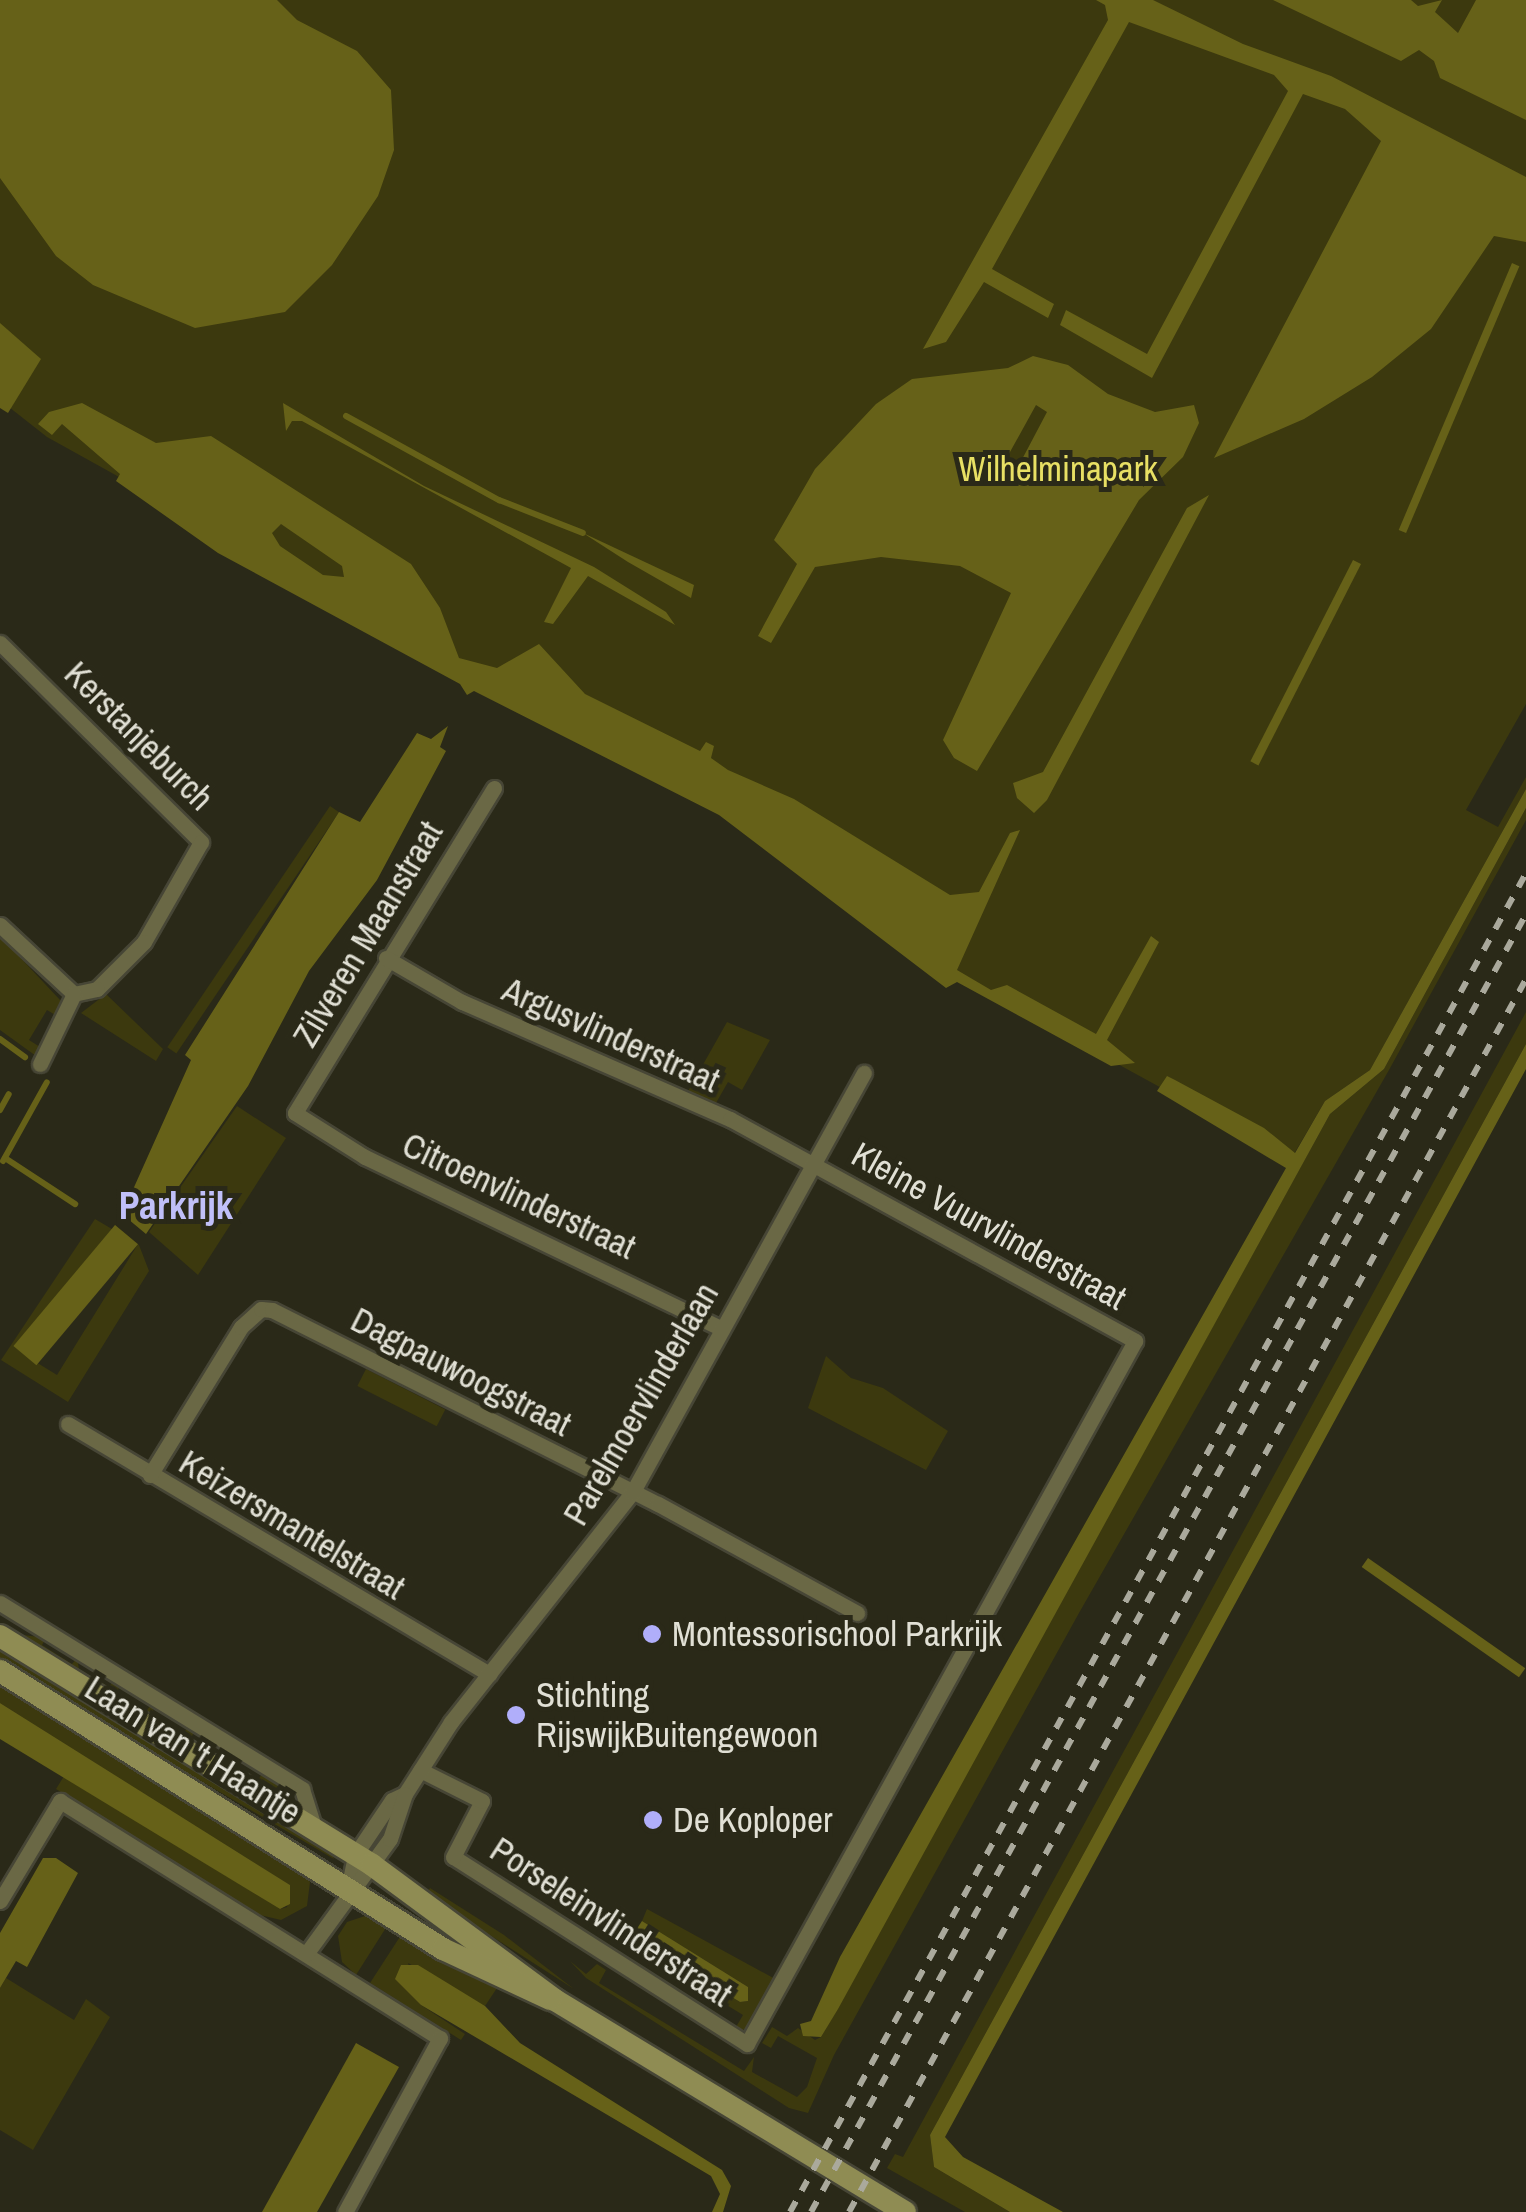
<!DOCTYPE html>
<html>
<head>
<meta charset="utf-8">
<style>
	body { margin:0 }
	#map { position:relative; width:1526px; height:2212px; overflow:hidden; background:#2a2918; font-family:"Archivo Narrow",sans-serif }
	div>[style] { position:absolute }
	.green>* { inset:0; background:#3c390e; transform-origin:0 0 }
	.water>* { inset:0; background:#666118; transform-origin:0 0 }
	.stream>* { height:6px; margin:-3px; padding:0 3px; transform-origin:3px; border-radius:3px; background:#666118 }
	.roads { filter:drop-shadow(2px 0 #474636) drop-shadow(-2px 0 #474636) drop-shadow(0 2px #474636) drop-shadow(0 -2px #474636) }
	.street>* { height:15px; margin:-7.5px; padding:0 7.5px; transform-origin:7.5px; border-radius:7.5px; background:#6a6845 }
	.secondary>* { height:22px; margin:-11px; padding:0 11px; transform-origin:11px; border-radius:11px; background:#8f8c53 }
	.rail>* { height:6px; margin-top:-3px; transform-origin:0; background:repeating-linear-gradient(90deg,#aaa99c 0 12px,transparent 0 24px) }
	.dots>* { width:28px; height:28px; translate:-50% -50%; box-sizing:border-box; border:5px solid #2a2918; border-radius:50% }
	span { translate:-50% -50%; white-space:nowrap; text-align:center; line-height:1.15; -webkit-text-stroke:10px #2a2918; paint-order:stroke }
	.park-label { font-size:35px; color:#e8e064 }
	.street-label { font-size:35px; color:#e1e0d5 }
	.poi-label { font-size:35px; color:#e1e0d5 }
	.left { translate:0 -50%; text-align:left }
	.neighbourhood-label { font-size:38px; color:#c0bff8; font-weight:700 }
</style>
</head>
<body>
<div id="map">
	<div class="green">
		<div style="clip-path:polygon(0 0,1526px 0,1526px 704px,1466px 810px,1498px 827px,1526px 777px,1526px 789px,1370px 1070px,1325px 1101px,1291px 1159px,946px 970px,692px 782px,483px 679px,47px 437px,0 400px)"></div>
		<div style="left:330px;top:806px;width:11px;height:291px;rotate:34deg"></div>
		<div style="clip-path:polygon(1526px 808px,1526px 820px,1389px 1070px,1079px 1613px,834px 2055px,808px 2113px,789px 2108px,586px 1978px,570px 1961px,586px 1974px,597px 1964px,606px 1970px,599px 1983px,744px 2071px,754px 2057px,752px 2072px,797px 2097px,807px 2087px,817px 2058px,778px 2036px,771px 2048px,762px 2043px,772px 2027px,787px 2036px,798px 2028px,815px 2040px,821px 2037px,1330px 1114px,1384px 1069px)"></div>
		<div style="clip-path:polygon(0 936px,61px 1001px,57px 1016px,47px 1010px,29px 1040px,40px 1047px,36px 1056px,0 1030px)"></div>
		<div style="clip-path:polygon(106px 994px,163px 1049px,156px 1061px,81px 1013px)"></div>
		<div style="clip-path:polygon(1526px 1012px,1526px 1044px,930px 2135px,934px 2167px,1010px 2212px,965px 2212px,887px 2168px,895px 2154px,903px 2157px)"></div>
		<div style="clip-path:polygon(727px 1022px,770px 1040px,742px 1090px,728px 1082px,716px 1103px,687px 1093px)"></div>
		<div style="clip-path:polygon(237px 1106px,286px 1138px,198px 1275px,149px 1232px)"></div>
		<div style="clip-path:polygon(evenodd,95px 1219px,139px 1245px,149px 1271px,68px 1402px,1px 1360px,95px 1219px,115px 1225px,138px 1244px,57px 1375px,31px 1359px,115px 1225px)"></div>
		<div style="clip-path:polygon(826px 1356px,851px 1378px,883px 1388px,948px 1431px,926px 1470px,808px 1408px)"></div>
		<div style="left:366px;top:1369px;width:89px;height:19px;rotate:27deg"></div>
		<div style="clip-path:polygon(16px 1634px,46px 1638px,42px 1645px,72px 1664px,77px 1658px,79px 1669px,109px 1687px,113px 1681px,120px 1685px,117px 1693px,146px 1711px,152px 1704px,154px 1716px,183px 1734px,188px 1727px,194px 1731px,191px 1739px,220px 1757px,225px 1751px,231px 1754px,228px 1762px,257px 1781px,262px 1774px,288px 1789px,299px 1812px)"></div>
		<div style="clip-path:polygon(0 1642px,330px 1851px,334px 1859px,0 1663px)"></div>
		<div style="clip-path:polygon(0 1679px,303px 1871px,310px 1882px,307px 1906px,281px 1920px,260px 1915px,56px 1789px,64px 1776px,280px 1909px,287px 1907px,290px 1885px,0 1703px)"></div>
		<div style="clip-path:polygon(430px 1888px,504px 1935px,574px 1989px,426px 1894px)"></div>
		<div style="clip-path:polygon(647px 1909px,777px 1980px,751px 2025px,741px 2031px,736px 2027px,743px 2015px,625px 1943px,632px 1936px,740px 2002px,748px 2001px,748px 1987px,642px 1921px)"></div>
		<div style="clip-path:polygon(365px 1916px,389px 1923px,356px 1975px,342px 1962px,338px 1936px,347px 1922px)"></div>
		<div style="clip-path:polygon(403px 1932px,497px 1988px,485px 2006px,408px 1963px,421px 2005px,465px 2034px,461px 2040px,370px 1983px)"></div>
		<div style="clip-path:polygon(6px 1978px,74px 2020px,86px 1999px,110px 2017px,33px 2150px,0 2130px,0 1988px)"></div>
	</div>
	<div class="water">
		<div style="clip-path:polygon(0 0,277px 0,297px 20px,357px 51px,391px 90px,394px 150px,378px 196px,332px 265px,285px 312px,195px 328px,93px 285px,56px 256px,0 178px)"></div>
		<div style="clip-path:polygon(1096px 0,1153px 0,1243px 44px,1331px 76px,1526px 177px,1526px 242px,1494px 236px,1431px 329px,1372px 377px,1304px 419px,1214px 458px,1381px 141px,1345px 109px,1303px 94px,1152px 378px,1060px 325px,1066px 310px,1147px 354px,1288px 91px,1274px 75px,1129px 22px,992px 269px,1054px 304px,1048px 318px,984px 282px,946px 342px,923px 349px,1108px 20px,1105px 5px)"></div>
		<div style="clip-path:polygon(1273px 0,1411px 0,1418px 6px,1442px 0,1435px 12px,1458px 33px,1476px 0,1526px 0,1526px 120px,1440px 78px,1434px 61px,1419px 50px,1401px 61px)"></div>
		<div style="left:1512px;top:263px;width:8px;height:290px;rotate:23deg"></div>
		<div style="clip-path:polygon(0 323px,41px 359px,8px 413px,0 408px)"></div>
		<div style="clip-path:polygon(evenodd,1033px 356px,1068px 365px,1108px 394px,1155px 412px,1194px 405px,1199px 423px,1183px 457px,1139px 500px,977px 771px,954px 758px,943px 740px,1011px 593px,960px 566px,881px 557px,815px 567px,771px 643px,758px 636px,797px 564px,774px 540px,815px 469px,876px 404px,912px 379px,1008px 368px,1033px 356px,1036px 405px,1047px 412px,1008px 486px,994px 481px,1036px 405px)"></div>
		<div style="clip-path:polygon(evenodd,82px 403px,156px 443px,211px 436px,411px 564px,440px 608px,459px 658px,497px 668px,539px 644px,585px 694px,700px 751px,706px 742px,714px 746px,711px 758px,728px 770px,794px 799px,950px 895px,979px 892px,1010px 833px,1020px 830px,957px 970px,991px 990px,1007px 985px,1096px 1034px,1151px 936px,1159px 942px,1107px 1040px,1135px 1063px,1111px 1066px,957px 982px,946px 988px,719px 815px,474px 691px,467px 695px,460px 684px,218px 553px,116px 481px,120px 474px,62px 424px,52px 435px,38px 424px,49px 412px,82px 403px,281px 524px,342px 566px,344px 577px,323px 575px,280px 546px,272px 533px,281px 524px)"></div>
		<div style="clip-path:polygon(283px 403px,424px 486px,594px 567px,666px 612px,675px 625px,588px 576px,553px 624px,544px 622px,571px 568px,302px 421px,292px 421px,286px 431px)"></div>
		<div style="clip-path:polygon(1209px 495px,1047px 800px,1034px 813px,1017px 798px,1013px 783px,1043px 772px,1187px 508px)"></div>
		<div style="clip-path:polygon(583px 533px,694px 585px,691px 598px,628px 562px)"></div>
		<div style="left:1353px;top:560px;width:9px;height:226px;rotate:27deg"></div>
		<div style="clip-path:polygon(448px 726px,440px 747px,446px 751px,377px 880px,309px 971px,248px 1086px,146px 1234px,122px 1214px,191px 1060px,185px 1055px,339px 812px,360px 822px,417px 733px,431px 739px)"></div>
		<div style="clip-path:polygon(1526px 789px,1526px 808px,1384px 1069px,1330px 1114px,838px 2009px,821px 2037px,803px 2036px,800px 2024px,811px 2021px,840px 1957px,1286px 1168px,1157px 1091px,1167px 1076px,1175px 1080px,1264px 1128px,1295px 1153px,1325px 1101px,1370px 1070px)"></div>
		<div style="clip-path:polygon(1526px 1044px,1526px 1069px,945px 2137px,963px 2157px,1063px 2212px,1010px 2212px,934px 2167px,930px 2135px)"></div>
		<div style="left:115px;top:1225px;width:30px;height:158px;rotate:40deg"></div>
		<div style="left:1368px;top:1558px;width:192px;height:11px;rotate:35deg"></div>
		<div style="clip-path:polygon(0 1703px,290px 1885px,290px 1904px,280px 1909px,0 1739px)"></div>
		<div style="clip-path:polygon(43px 1858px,56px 1858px,78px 1873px,27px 1967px,16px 1961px,0 1988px,0 1933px)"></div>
		<div style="clip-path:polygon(642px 1921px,748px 1987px,748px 2001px,740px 2002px,632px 1936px)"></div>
		<div style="clip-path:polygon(401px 1965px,418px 1965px,485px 2006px,520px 2043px,722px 2170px,731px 2186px,723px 2212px,712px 2212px,720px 2194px,711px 2176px,421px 2005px,395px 1979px)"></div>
		<div style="clip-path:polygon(356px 2043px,399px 2067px,317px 2212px,262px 2212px)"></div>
	</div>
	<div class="stream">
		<div style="left:346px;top:416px;width:175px;rotate:28.8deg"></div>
		<div style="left:499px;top:500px;width:90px;rotate:21.4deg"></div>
		<div style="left:0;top:1039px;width:31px;rotate:36deg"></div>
		<div style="left:0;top:1110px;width:18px;rotate:-61deg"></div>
		<div style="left:5px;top:1158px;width:84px;rotate:33.3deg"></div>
		<div style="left:3px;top:1161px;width:90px;rotate:-60.9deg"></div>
	</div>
	<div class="roads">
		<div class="street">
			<div style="left:0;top:643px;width:283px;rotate:44.7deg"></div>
			<div style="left:201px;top:842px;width:115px;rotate:119.7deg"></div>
			<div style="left:144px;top:942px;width:66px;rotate:135deg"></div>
			<div style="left:97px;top:989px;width:24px;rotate:168deg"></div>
			<div style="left:494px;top:788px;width:381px;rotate:121.5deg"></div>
			<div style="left:295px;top:1113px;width:83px;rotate:32.2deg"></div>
			<div style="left:365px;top:1157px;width:395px;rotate:25.7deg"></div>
			<div style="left:0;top:925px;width:101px;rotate:43deg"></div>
			<div style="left:386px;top:958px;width:88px;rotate:30.1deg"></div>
			<div style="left:462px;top:1002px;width:292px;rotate:23.6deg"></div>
			<div style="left:730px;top:1119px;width:462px;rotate:28.7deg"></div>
			<div style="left:1135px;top:1341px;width:803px;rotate:118.9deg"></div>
			<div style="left:747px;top:2044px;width:348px;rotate:-147.5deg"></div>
			<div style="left:453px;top:1857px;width:63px;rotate:-62.6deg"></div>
			<div style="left:482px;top:1801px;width:69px;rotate:-153.4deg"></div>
			<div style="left:40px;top:1064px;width:78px;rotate:-64.1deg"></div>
			<div style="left:68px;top:1424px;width:490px;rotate:30.7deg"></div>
			<div style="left:150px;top:1475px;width:174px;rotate:-58.4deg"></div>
			<div style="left:241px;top:1327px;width:27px;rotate:-42deg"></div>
			<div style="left:261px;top:1309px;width:11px;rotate:5deg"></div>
			<div style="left:272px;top:1310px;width:432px;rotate:26.7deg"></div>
			<div style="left:658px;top:1504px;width:227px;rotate:28.7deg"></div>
			<div style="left:0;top:1603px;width:355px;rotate:31.6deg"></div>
			<div style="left:302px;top:1789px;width:43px;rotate:72.4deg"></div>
			<div style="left:348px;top:1889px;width:35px;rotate:-78deg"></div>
			<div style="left:355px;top:1855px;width:66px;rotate:-56.1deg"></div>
			<div style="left:392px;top:1800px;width:14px;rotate:-25deg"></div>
			<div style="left:405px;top:1794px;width:85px;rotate:-57.4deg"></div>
			<div style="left:451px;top:1722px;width:292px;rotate:-51.7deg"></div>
			<div style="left:632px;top:1493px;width:480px;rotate:-61.1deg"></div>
			<div style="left:0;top:1901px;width:117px;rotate:-59deg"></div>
			<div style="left:60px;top:1801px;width:448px;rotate:32deg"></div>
			<div style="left:440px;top:2038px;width:198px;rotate:118.6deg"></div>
			<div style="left:306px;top:1954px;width:142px;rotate:-53.9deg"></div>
			<div style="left:390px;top:1839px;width:47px;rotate:-71.6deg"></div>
		</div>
		<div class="secondary">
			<div style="left:0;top:1636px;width:437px;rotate:31.6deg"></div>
			<div style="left:372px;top:1865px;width:227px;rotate:36.4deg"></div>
			<div style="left:555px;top:2000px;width:409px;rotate:31.2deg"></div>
			<div style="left:0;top:1671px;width:523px;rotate:32.11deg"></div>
			<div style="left:443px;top:1949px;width:118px;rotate:25deg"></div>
		</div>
	</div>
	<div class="rail">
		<div style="left:790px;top:2212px;width:1528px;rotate:-61.2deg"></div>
		<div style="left:811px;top:2212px;width:1482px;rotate:-61.15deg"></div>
		<div style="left:849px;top:2212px;width:1407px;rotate:-61.23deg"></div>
	</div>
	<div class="dots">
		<div style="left:652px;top:1634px;background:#b0aefa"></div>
		<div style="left:516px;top:1715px;background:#b0aefa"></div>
		<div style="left:653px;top:1820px;background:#b0aefa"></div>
	</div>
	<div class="park-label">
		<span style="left:1058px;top:469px">Wilhelminapark</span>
	</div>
	<div class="street-label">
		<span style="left:139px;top:736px;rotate:45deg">Kerstanjeburch</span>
		<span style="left:368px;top:934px;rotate:-59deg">Zilveren Maanstraat</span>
		<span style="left:611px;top:1035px;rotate:24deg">Argusvlinderstraat</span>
		<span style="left:519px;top:1196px;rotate:25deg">Citroenvlinderstraat</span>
		<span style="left:989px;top:1226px;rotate:29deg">Kleine Vuurvlinderstraat</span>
		<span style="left:461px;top:1372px;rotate:27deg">Dagpauwoogstraat</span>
		<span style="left:641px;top:1404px;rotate:-60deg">Parelmoervlinderlaan</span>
		<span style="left:292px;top:1525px;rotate:31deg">Keizersmantelstraat</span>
		<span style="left:193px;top:1750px;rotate:32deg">Laan van 't Haantje</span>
		<span style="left:611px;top:1922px;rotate:33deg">Porseleinvlinderstraat</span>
	</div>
	<div class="poi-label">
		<span class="left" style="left:672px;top:1634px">Montessorischool Parkrijk</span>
		<span class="left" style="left:536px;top:1715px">Stichting<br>RijswijkBuitengewoon</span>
		<span class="left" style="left:673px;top:1820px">De Koploper</span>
	</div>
	<div class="neighbourhood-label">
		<span style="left:176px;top:1206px">Parkrijk</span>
	</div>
</div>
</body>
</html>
